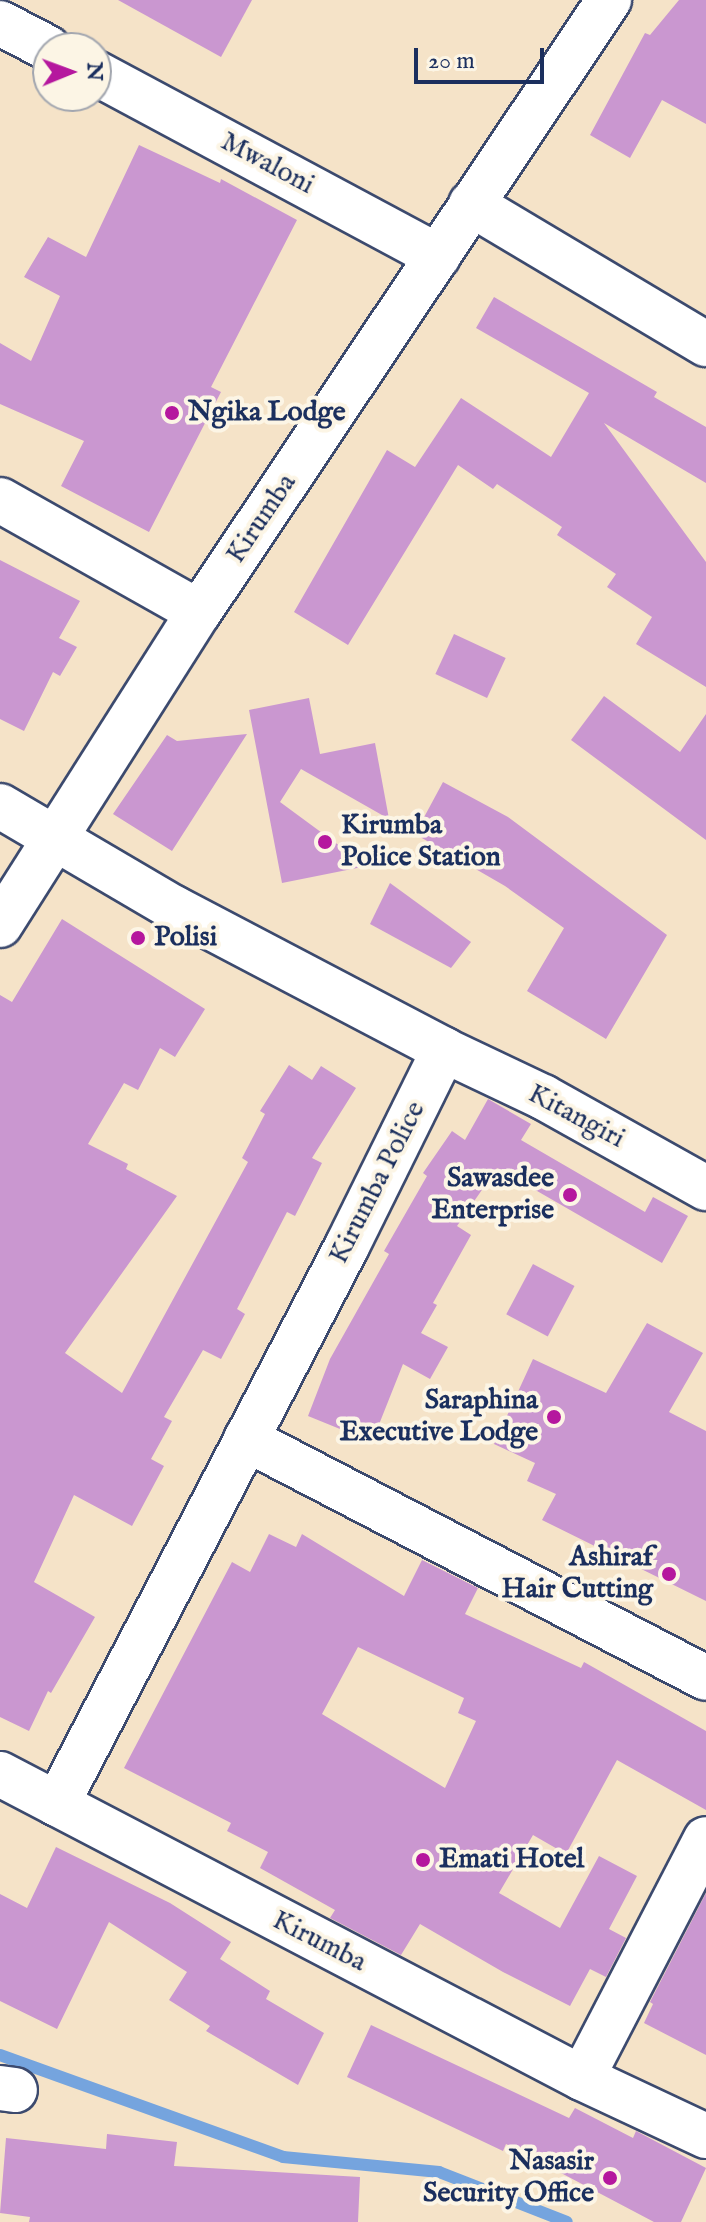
<!DOCTYPE html>
<html>
<head>
<meta charset="utf-8">
<style>
	body { margin:0 }
	#map { position:relative; width:706px; height:2222px; overflow:hidden; background:#f5e3c8; font-family:"IM FELL English",serif }
	div>[style] { position:absolute }
	.stream>* { height:12px; margin:-6px; padding:0 6px; transform-origin:6px; border-radius:6px; background:#75a4de }
	.building>* { inset:0; background:#ca97d0; transform-origin:0 0 }
	.roads { filter:drop-shadow(2px 0 #3c4a6e) drop-shadow(-2px 0 #3c4a6e) drop-shadow(0 2px #3c4a6e) drop-shadow(0 -2px #3c4a6e) }
	.minor>* { height:44px; margin:-22px; padding:0 22px; transform-origin:22px; border-radius:22px; background:#fff }
	.dots>* { width:22px; height:22px; translate:-50% -50%; box-sizing:border-box; border:4px solid #fcf5e5; border-radius:50% }
	span { translate:-50% -50%; white-space:nowrap; text-align:center; line-height:1.15; -webkit-text-stroke:8px #fcf5e5; paint-order:stroke }
	.street-label { font-size:28px; color:#1b2f5e }
	.poi-label { font-size:28px; color:#1b2f5e; font-weight:700 }
	.left { translate:0 -50%; text-align:left }
	.right { translate:-100% -50%; text-align:right }
	.north { position:absolute; left:32px; top:32px; width:80px; height:80px; box-sizing:border-box; background:#fcf5e5; border:2px solid #a2a6af; border-radius:50%; rotate:89deg; font-size:22px; font-weight:700; line-height:32px; text-align:center; color:#1b2f5e }
	.north::after { content:''; display:block; margin:auto; width:28px; height:36px; background:#b5179e; clip-path:polygon(50% 0,100% 100%,50% 72%,0 100%) }
	.scale { position:absolute; left:414px; top:48px; width:130px; height:36px; box-sizing:border-box; border:4px solid #1b2f5e; border-top:0; padding-left:10px; font-size:24px; line-height:28px; white-space:nowrap; color:#1b2f5e; -webkit-text-stroke:6px #fcf5e5; paint-order:stroke }
</style>
</head>
<body>
<div id="map">
	<div class="stream">
		<div style="left:0;top:2055px;width:301px;rotate:19.8deg"></div>
		<div style="left:283px;top:2157px;width:157px;rotate:5.5deg"></div>
		<div style="left:439px;top:2172px;width:137px;rotate:21.3deg"></div>
	</div>
	<div class="building">
		<div style="clip-path:polygon(118px 0,252px 0,221px 57px)"></div>
		<div style="clip-path:polygon(679px 0,706px 0,706px 124px,662px 100px,630px 158px,590px 135px,645px 33px,650px 35px)"></div>
		<div style="clip-path:polygon(139px 145px,220px 183px,221px 179px,297px 220px,211px 387px,221px 392px,149px 532px,61px 486px,84px 441px,0 404px,0 343px,31px 361px,60px 296px,24px 277px,48px 237px,86px 257px)"></div>
		<div style="clip-path:polygon(494px 297px,657px 392px,654px 397px,706px 427px,706px 483px,604px 423px,706px 562px,706px 687px,636px 644px,652px 617px,607px 587px,616px 574px,557px 535px,562px 527px,497px 484px,493px 489px,458px 465px,348px 645px,294px 612px,387px 450px,415px 467px,461px 398px,551px 457px,589px 393px,476px 328px)"></div>
		<div style="clip-path:polygon(0 560px,80px 601px,59px 638px,77px 647px,60px 676px,53px 672px,24px 731px,0 719px)"></div>
		<div style="left:454px;top:634px;width:57px;height:44px;rotate:25deg"></div>
		<div style="clip-path:polygon(604px 696px,680px 752px,706px 714px,706px 840px,571px 740px)"></div>
		<div style="clip-path:polygon(309px 698px,320px 754px,375px 743px,389px 819px,301px 769px,280px 802px,367px 866px,282px 883px,249px 710px)"></div>
		<div style="clip-path:polygon(247px 734px,172px 851px,113px 814px,167px 735px,177px 741px)"></div>
		<div style="clip-path:polygon(443px 782px,508px 817px,667px 935px,606px 1039px,527px 991px,564px 928px,505px 886px,415px 834px)"></div>
		<div style="clip-path:polygon(390px 883px,471px 942px,451px 968px,370px 924px)"></div>
		<div style="clip-path:polygon(62px 919px,205px 1009px,175px 1057px,160px 1048px,138px 1090px,124px 1083px,88px 1144px,128px 1164px,126px 1169px,177px 1196px,65px 1353px,122px 1393px,248px 1162px,242px 1158px,265px 1114px,260px 1111px,289px 1065px,312px 1080px,321px 1066px,356px 1088px,312px 1158px,322px 1163px,295px 1216px,287px 1212px,237px 1309px,245px 1314px,221px 1359px,203px 1350px,164px 1417px,172px 1421px,151px 1459px,164px 1466px,132px 1526px,74px 1495px,34px 1582px,95px 1617px,51px 1693px,48px 1691px,29px 1731px,0 1717px,0 995px,12px 1002px)"></div>
		<div style="clip-path:polygon(488px 1099px,531px 1124px,521px 1140px,645px 1212px,653px 1197px,688px 1216px,662px 1263px,497px 1168px,457px 1226px,471px 1235px,433px 1303px,437px 1305px,421px 1333px,448px 1347px,430px 1379px,403px 1364px,372px 1442px,308px 1416px,330px 1359px,389px 1254px,384px 1251px,427px 1176px,423px 1173px,452px 1131px,465px 1140px)"></div>
		<div style="left:533px;top:1264px;width:47px;height:57px;rotate:28deg"></div>
		<div style="clip-path:polygon(647px 1323px,703px 1353px,669px 1412px,706px 1431px,706px 1601px,542px 1520px,556px 1494px,527px 1481px,535px 1463px,494px 1444px,533px 1359px,606px 1393px)"></div>
		<div style="clip-path:polygon(evenodd,269px 1534px,296px 1547px,302px 1534px,404px 1596px,422px 1560px,478px 1588px,465px 1614px,581px 1668px,584px 1662px,706px 1731px,706px 1810px,617px 1760px,566px 1854px,533px 1835px,499px 1893px,560px 1928px,599px 1856px,637px 1876px,609px 1929px,626px 1938px,606px 1977px,590px 1969px,570px 2006px,503px 1972px,420px 1924px,401px 1955px,330px 1918px,335px 1910px,260px 1868px,268px 1852px,227px 1831px,231px 1823px,124px 1768px,232px 1562px,250px 1572px,269px 1534px,358px 1647px,464px 1698px,458px 1713px,476px 1721px,445px 1788px,322px 1714px,358px 1647px)"></div>
		<div style="clip-path:polygon(56px 1847px,170px 1903px,231px 1942px,220px 1959px,270px 1991px,266px 1999px,324px 2033px,298px 2085px,206px 2031px,210px 2026px,169px 2000px,187px 1972px,109px 1922px,57px 2029px,0 2001px,0 1894px,27px 1908px)"></div>
		<div style="clip-path:polygon(706px 1893px,706px 2055px,644px 2023px,653px 2004px,650px 2002px)"></div>
		<div style="clip-path:polygon(371px 2025px,569px 2118px,575px 2108px,633px 2138px,636px 2131px,706px 2168px,681px 2222px,654px 2222px,506px 2144px,503px 2151px,347px 2077px)"></div>
		<div style="clip-path:polygon(107px 2134px,177px 2142px,174px 2166px,360px 2177px,358px 2222px,29px 2222px,30px 2217px,0 2213px,6px 2138px,106px 2149px)"></div>
	</div>
	<div class="roads">
		<div class="minor">
			<div style="left:0;top:23px;width:54px;rotate:27.5deg"></div>
			<div style="left:96px;top:73px;width:388px;rotate:28.2deg"></div>
			<div style="left:471px;top:204px;width:274px;rotate:30.8deg"></div>
			<div style="left:0;top:500px;width:228px;rotate:29.4deg"></div>
			<div style="left:0;top:806px;width:202px;rotate:30.4deg"></div>
			<div style="left:174px;top:908px;width:305px;rotate:27.7deg"></div>
			<div style="left:444px;top:1050px;width:110px;rotate:25.4deg"></div>
			<div style="left:543px;top:1097px;width:187px;rotate:29.2deg"></div>
			<div style="left:0;top:925px;width:371px;rotate:-57.6deg"></div>
			<div style="left:199px;top:612px;width:737px;rotate:-56.18deg"></div>
			<div style="left:246px;top:1439px;width:518px;rotate:27.45deg"></div>
			<div style="left:0;top:1774px;width:657px;rotate:27.58deg"></div>
			<div style="left:582px;top:2078px;width:137px;rotate:25.1deg"></div>
			<div style="left:57px;top:1804px;width:629px;rotate:-62.54deg"></div>
			<div style="left:347px;top:1246px;width:219px;rotate:-63.7deg"></div>
			<div style="left:582px;top:2078px;width:269px;rotate:-62.6deg"></div>
			<div style="left:0;top:2088px;width:15px;rotate:8deg"></div>
		</div>
	</div>
	<div class="dots">
		<div style="left:172px;top:413px;background:#b5179e"></div>
		<div style="left:325px;top:842px;background:#b5179e"></div>
		<div style="left:138px;top:938px;background:#b5179e"></div>
		<div style="left:570px;top:1195px;background:#b5179e"></div>
		<div style="left:554px;top:1417px;background:#b5179e"></div>
		<div style="left:669px;top:1574px;background:#b5179e"></div>
		<div style="left:423px;top:1860px;background:#b5179e"></div>
		<div style="left:610px;top:2178px;background:#b5179e"></div>
	</div>
	<div class="street-label">
		<span style="left:267px;top:164px;rotate:28deg">Mwaloni</span>
		<span style="left:262px;top:519px;rotate:-56deg">Kirumba</span>
		<span style="left:576px;top:1117px;rotate:28deg">Kitangiri</span>
		<span style="left:378px;top:1183px;rotate:-63deg">Kirumba Police</span>
		<span style="left:319px;top:1942px;rotate:27deg">Kirumba</span>
	</div>
	<div class="poi-label">
		<span class="left" style="left:188px;top:413px">Ngika Lodge</span>
		<span class="left" style="left:341px;top:842px">Kirumba<br>Police Station</span>
		<span class="left" style="left:154px;top:938px">Polisi</span>
		<span class="right" style="left:554px;top:1195px">Sawasdee<br>Enterprise</span>
		<span class="right" style="left:538px;top:1417px">Saraphina<br>Executive Lodge</span>
		<span class="right" style="left:653px;top:1574px">Ashiraf<br>Hair Cutting</span>
		<span class="left" style="left:439px;top:1860px">Emati Hotel</span>
		<span class="right" style="left:594px;top:2178px">Nasasir<br>Security Office</span>
	</div>
	<div class="north">N</div>
	<div class="scale">20 m</div>
</div>
</body>
</html>
